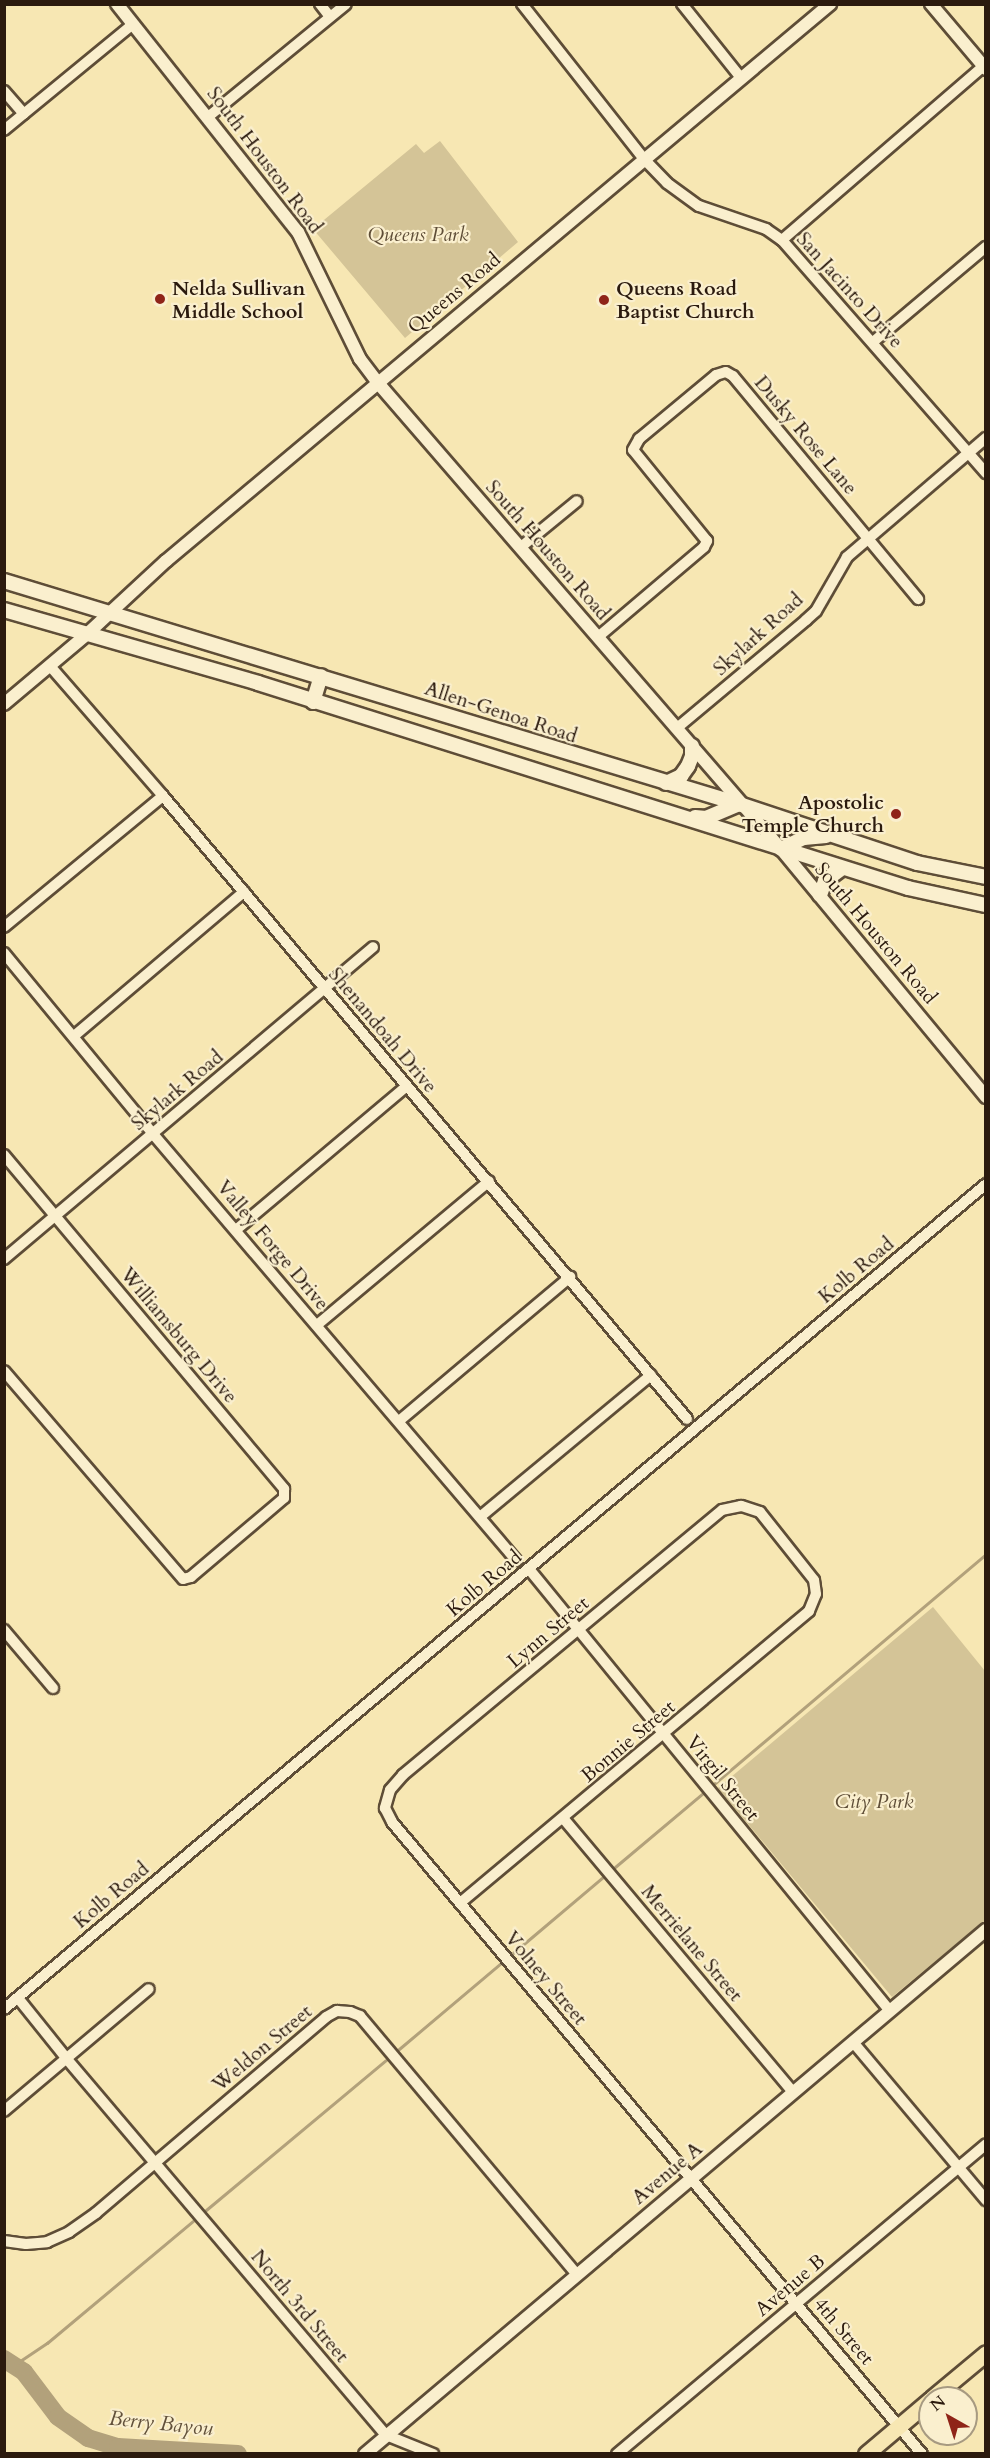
<!DOCTYPE html>
<html>
<head>
<meta charset="utf-8">
<style>
	body { margin:0 }
	#map { position:relative; width:990px; height:2458px; overflow:hidden; background:#f7e7b3; font-family:Cardo,serif }
	div>[style] { position:absolute }
	.green>* { inset:0; background:#d4c497 }
	.stream>* { height:3px; margin:-1.5px; padding:0 1.5px; transform-origin:1.5px; border-radius:1.5px; background:#b2a17b }
	.river>* { height:18px; margin:-9px; padding:0 9px; transform-origin:9px; border-radius:9px; background:#b2a17b }
	.roads { filter:drop-shadow(2px 0 #5e4d37) drop-shadow(-2px 0 #5e4d37) drop-shadow(0 2px #5e4d37) drop-shadow(0 -2px #5e4d37) }
	.minor>* { height:10px; margin:-5px; padding:0 5px; transform-origin:5px; border-radius:5px; background:#faefce }
	.tertiary>* { height:12px; margin:-6px; padding:0 6px; transform-origin:6px; border-radius:6px; background:#faefce }
	.secondary>* { height:14px; margin:-7px; padding:0 7px; transform-origin:7px; border-radius:7px; background:#faefce }
	.primary>* { height:15px; margin:-7.5px; padding:0 7.5px; transform-origin:7.5px; border-radius:7.5px; background:#f7e7b3 }
	.dots>* { width:16px; height:16px; translate:-50% -50%; box-sizing:border-box; border:3px solid #faefce; border-radius:50% }
	span { translate:-50% -50%; white-space:nowrap; text-align:center; line-height:1.15; -webkit-text-stroke:4.5px #faefce; paint-order:stroke }
	.street-label { font-size:20px; color:#2b1a0e }
	.park-label { font-size:20px; color:#5e4d37; font-style:italic }
	.poi-label { font-size:20px; color:#2b1a0e; font-weight:700 }
	.left { translate:0 -50%; text-align:left }
	.right { translate:-100% -50%; text-align:right }
	.water-label { font-size:21px; color:#61503a; font-style:italic }
	.frame { position:absolute; inset:0; border:6px solid #2b1a0e; pointer-events:none }
	.north { position:absolute; left:918px; top:2386px; width:60px; height:60px; box-sizing:border-box; background:#faefce; border:2px solid #a79a81; border-radius:50%; rotate:321deg; font-size:16px; font-weight:700; line-height:24px; text-align:center; color:#2b1a0e }
	.north::after { content:''; display:block; margin:auto; width:21px; height:27px; background:#8f2418; clip-path:polygon(50% 0,100% 100%,50% 72%,0 100%) }
</style>
</head>
<body>
<div id="map">
	<div class="green">
		<div style="clip-path:polygon(440px 141px,518px 242px,405px 338px,313px 229px,416px 144px,424px 153px)"></div>
		<div style="clip-path:polygon(933px 1607px,985px 1671px,985px 1920px,892px 1997px,718px 1788px)"></div>
	</div>
	<div class="stream">
		<div style="left:715px;top:1783px;width:355px;rotate:-40.2deg"></div>
		<div style="left:615px;top:1867px;width:114px;rotate:-40deg"></div>
		<div style="left:513px;top:1953px;width:118px;rotate:-40.2deg"></div>
		<div style="left:399px;top:2049px;width:132px;rotate:-40.1deg"></div>
		<div style="left:206px;top:2210px;width:234px;rotate:-39.8deg"></div>
		<div style="left:14px;top:2365px;width:40px;rotate:-34deg"></div>
		<div style="left:47px;top:2343px;width:190px;rotate:-39.9deg"></div>
	</div>
	<div class="river">
		<div style="left:4px;top:2359px;width:24px;rotate:33deg"></div>
		<div style="left:24px;top:2372px;width:56px;rotate:52.9deg"></div>
		<div style="left:58px;top:2417px;width:37px;rotate:35deg"></div>
		<div style="left:88px;top:2438px;width:31px;rotate:17deg"></div>
		<div style="left:118px;top:2447px;width:120px;rotate:3.3deg"></div>
	</div>
	<div class="roads">
		<div class="minor">
			<div style="left:320px;top:4px;width:16px;rotate:52deg"></div>
			<div style="left:522px;top:4px;width:197px;rotate:51.8deg"></div>
			<div style="left:644px;top:159px;width:33px;rotate:46deg"></div>
			<div style="left:667px;top:183px;width:39px;rotate:36deg"></div>
			<div style="left:699px;top:206px;width:71px;rotate:18.9deg"></div>
			<div style="left:766px;top:229px;width:19px;rotate:35deg"></div>
			<div style="left:782px;top:240px;width:310px;rotate:48.8deg"></div>
			<div style="left:682px;top:4px;width:95px;rotate:51.4deg"></div>
			<div style="left:4px;top:91px;width:30px;rotate:49deg"></div>
			<div style="left:208px;top:117px;width:178px;rotate:-39.3deg"></div>
			<div style="left:4px;top:130px;width:167px;rotate:-39.4deg"></div>
			<div style="left:782px;top:240px;width:269px;rotate:-40.8deg"></div>
			<div style="left:873px;top:342px;width:148px;rotate:-40.1deg"></div>
			<div style="left:521px;top:547px;width:72px;rotate:-39.4deg"></div>
			<div style="left:598px;top:637px;width:139px;rotate:-40.3deg"></div>
			<div style="left:704px;top:547px;width:7px;rotate:-63deg"></div>
			<div style="left:707px;top:541px;width:117px;rotate:-129.1deg"></div>
			<div style="left:633px;top:450px;width:13px;rotate:-61deg"></div>
			<div style="left:639px;top:439px;width:100px;rotate:-39.7deg"></div>
			<div style="left:716px;top:375px;width:10px;rotate:-17deg"></div>
			<div style="left:726px;top:372px;width:8px;rotate:30deg"></div>
			<div style="left:733px;top:376px;width:290px;rotate:50.3deg"></div>
			<div style="left:50px;top:666px;width:172px;rotate:49deg"></div>
			<div style="left:163px;top:796px;width:814px;rotate:49.93deg"></div>
			<div style="left:677px;top:728px;width:168px;rotate:-39.9deg"></div>
			<div style="left:806px;top:620px;width:13px;rotate:-42deg"></div>
			<div style="left:816px;top:611px;width:62px;rotate:-60.1deg"></div>
			<div style="left:847px;top:557px;width:183px;rotate:-40.6deg"></div>
			<div style="left:4px;top:927px;width:206px;rotate:-39.5deg"></div>
			<div style="left:4px;top:953px;width:234px;rotate:50.5deg"></div>
			<div style="left:153px;top:1134px;width:560px;rotate:49.57deg"></div>
			<div style="left:74px;top:1036px;width:223px;rotate:-40.3deg"></div>
			<div style="left:4px;top:1155px;width:436px;rotate:50deg"></div>
			<div style="left:284px;top:1489px;width:9px;rotate:90deg"></div>
			<div style="left:284px;top:1498px;width:122px;rotate:139.7deg"></div>
			<div style="left:191px;top:1577px;width:8px;rotate:166deg"></div>
			<div style="left:183px;top:1579px;width:274px;rotate:-130.7deg"></div>
			<div style="left:237px;top:1229px;width:222px;rotate:-40.1deg"></div>
			<div style="left:4px;top:1259px;width:483px;rotate:-40.2deg"></div>
			<div style="left:317px;top:1325px;width:224px;rotate:-39.9deg"></div>
			<div style="left:399px;top:1421px;width:224px;rotate:-40.1deg"></div>
			<div style="left:480px;top:1517px;width:222px;rotate:-39.7deg"></div>
			<div style="left:529px;top:1569px;width:571px;rotate:50.76deg"></div>
			<div style="left:4px;top:1630px;width:76px;rotate:49.8deg"></div>
			<div style="left:563px;top:1818px;width:358px;rotate:50deg"></div>
			<div style="left:460px;top:1903px;width:455px;rotate:-39.9deg"></div>
			<div style="left:809px;top:1611px;width:18px;rotate:-68deg"></div>
			<div style="left:816px;top:1594px;width:14px;rotate:-98deg"></div>
			<div style="left:814px;top:1580px;width:87px;rotate:-128.5deg"></div>
			<div style="left:760px;top:1512px;width:20px;rotate:-162deg"></div>
			<div style="left:741px;top:1506px;width:19px;rotate:168deg"></div>
			<div style="left:722px;top:1510px;width:415px;rotate:140.3deg"></div>
			<div style="left:403px;top:1775px;width:20px;rotate:131deg"></div>
			<div style="left:390px;top:1790px;width:19px;rotate:106deg"></div>
			<div style="left:385px;top:1808px;width:16px;rotate:63deg"></div>
			<div style="left:392px;top:1822px;width:825px;rotate:50.02deg"></div>
			<div style="left:18px;top:1998px;width:77px;rotate:51.3deg"></div>
			<div style="left:66px;top:2058px;width:494px;rotate:49.7deg"></div>
			<div style="left:386px;top:2435px;width:51px;rotate:22deg"></div>
			<div style="left:4px;top:2009px;width:1283px;rotate:-40.03deg"></div>
			<div style="left:853px;top:2042px;width:207px;rotate:49.9deg"></div>
			<div style="left:4px;top:2111px;width:189px;rotate:-40.1deg"></div>
			<div style="left:4px;top:2241px;width:22px;rotate:8deg"></div>
			<div style="left:26px;top:2244px;width:21px;rotate:-5deg"></div>
			<div style="left:47px;top:2242px;width:24px;rotate:-24deg"></div>
			<div style="left:69px;top:2232px;width:33px;rotate:-35deg"></div>
			<div style="left:96px;top:2213px;width:302px;rotate:-40.4deg"></div>
			<div style="left:326px;top:2017px;width:13px;rotate:-29deg"></div>
			<div style="left:337px;top:2011px;width:13px;rotate:4deg"></div>
			<div style="left:350px;top:2012px;width:11px;rotate:22deg"></div>
			<div style="left:360px;top:2016px;width:336px;rotate:50deg"></div>
			<div style="left:617px;top:2454px;width:482px;rotate:-40deg"></div>
		</div>
		<div class="tertiary">
			<div style="left:117px;top:4px;width:291px;rotate:51.6deg"></div>
			<div style="left:298px;top:232px;width:141px;rotate:64deg"></div>
			<div style="left:360px;top:359px;width:30px;rotate:53deg"></div>
			<div style="left:378px;top:383px;width:616px;rotate:49.15deg"></div>
			<div style="left:781px;top:849px;width:322px;rotate:50.4deg"></div>
			<div style="left:931px;top:4px;width:85px;rotate:49.8deg"></div>
			<div style="left:4px;top:704px;width:107px;rotate:-40.1deg"></div>
			<div style="left:86px;top:635px;width:109px;rotate:-42.8deg"></div>
			<div style="left:166px;top:561px;width:867px;rotate:-39.99deg"></div>
			<div style="left:365px;top:2454px;width:813px;rotate:-40.16deg"></div>
		</div>
		<div class="secondary">
			<div style="left:4px;top:581px;width:768px;rotate:16.88deg"></div>
			<div style="left:739px;top:804px;width:188px;rotate:18.3deg"></div>
			<div style="left:917px;top:863px;width:70px;rotate:11.5deg"></div>
			<div style="left:4px;top:610px;width:264px;rotate:16deg"></div>
			<div style="left:258px;top:683px;width:682px;rotate:17.5deg"></div>
			<div style="left:908px;top:888px;width:80px;rotate:12.3deg"></div>
			<div style="left:313px;top:702px;width:27px;rotate:-73deg"></div>
			<div style="left:666px;top:783px;width:17px;rotate:-25deg"></div>
			<div style="left:681px;top:776px;width:12px;rotate:-55deg"></div>
			<div style="left:688px;top:766px;width:11px;rotate:-68deg"></div>
			<div style="left:692px;top:756px;width:10px;rotate:-90deg"></div>
			<div style="left:695px;top:817px;width:11px;rotate:5deg"></div>
			<div style="left:706px;top:818px;width:36px;rotate:-23deg"></div>
			<div style="left:781px;top:849px;width:25px;rotate:-26deg"></div>
			<div style="left:804px;top:838px;width:22px;rotate:-5deg"></div>
			<div style="left:820px;top:895px;width:15px;rotate:-70deg"></div>
			<div style="left:825px;top:881px;width:21px;rotate:-37deg"></div>
		</div>
		<div class="primary">
			<div style="left:932px;top:2398px;width:70px;rotate:-39.8deg"></div>
			<div style="left:866px;top:2454px;width:84px;rotate:-40.2deg"></div>
		</div>
	</div>
	<div class="dots">
		<div style="left:160px;top:299px;background:#8f2418"></div>
		<div style="left:604px;top:300px;background:#8f2418"></div>
		<div style="left:896px;top:814px;background:#8f2418"></div>
	</div>
	<div class="street-label">
		<span style="left:265px;top:160px;rotate:53deg">South Houston Road</span>
		<span style="left:850px;top:290px;rotate:48deg">San Jacinto Drive</span>
		<span style="left:454px;top:293px;rotate:-40deg">Queens Road</span>
		<span style="left:806px;top:435px;rotate:50deg">Dusky Rose Lane</span>
		<span style="left:548px;top:550px;rotate:49deg">South Houston Road</span>
		<span style="left:758px;top:634px;rotate:-42deg">Skylark Road</span>
		<span style="left:501px;top:712px;rotate:18deg">Allen-Genoa Road</span>
		<span style="left:876px;top:933px;rotate:50deg">South Houston Road</span>
		<span style="left:383px;top:1030px;rotate:50deg">Shenandoah Drive</span>
		<span style="left:177px;top:1090px;rotate:-40deg">Skylark Road</span>
		<span style="left:273px;top:1245px;rotate:50deg">Valley Forge Drive</span>
		<span style="left:856px;top:1270px;rotate:-40deg">Kolb Road</span>
		<span style="left:179px;top:1335px;rotate:50deg">Williamsburg Drive</span>
		<span style="left:484px;top:1583px;rotate:-40deg">Kolb Road</span>
		<span style="left:548px;top:1632px;rotate:-40deg">Lynn Street</span>
		<span style="left:628px;top:1741px;rotate:-40deg">Bonnie Street</span>
		<span style="left:723px;top:1778px;rotate:51deg">Virgil Street</span>
		<span style="left:111px;top:1895px;rotate:-40deg">Kolb Road</span>
		<span style="left:692px;top:1943px;rotate:50deg">Merrielane Street</span>
		<span style="left:546px;top:1978px;rotate:50deg">Volney Street</span>
		<span style="left:262px;top:2048px;rotate:-40deg">Weldon Street</span>
		<span style="left:667px;top:2173px;rotate:-40deg">Avenue A</span>
		<span style="left:790px;top:2285px;rotate:-40deg">Avenue B</span>
		<span style="left:300px;top:2306px;rotate:50deg">North 3rd Street</span>
		<span style="left:844px;top:2331px;rotate:50deg">4th Street</span>
	</div>
	<div class="park-label">
		<span style="left:418px;top:234px">Queens Park</span>
		<span style="left:874px;top:1801px">City Park</span>
	</div>
	<div class="poi-label">
		<span class="left" style="left:172px;top:300px">Nelda Sullivan<br>Middle School</span>
		<span class="left" style="left:616px;top:300px">Queens Road<br>Baptist Church</span>
		<span class="right" style="left:884px;top:814px">Apostolic<br>Temple Church</span>
	</div>
	<div class="water-label">
		<span style="left:161px;top:2424px;rotate:6deg">Berry Bayou</span>
	</div>
	<div class="frame"></div>
	<div class="north">N</div>
</div>
</body>
</html>
